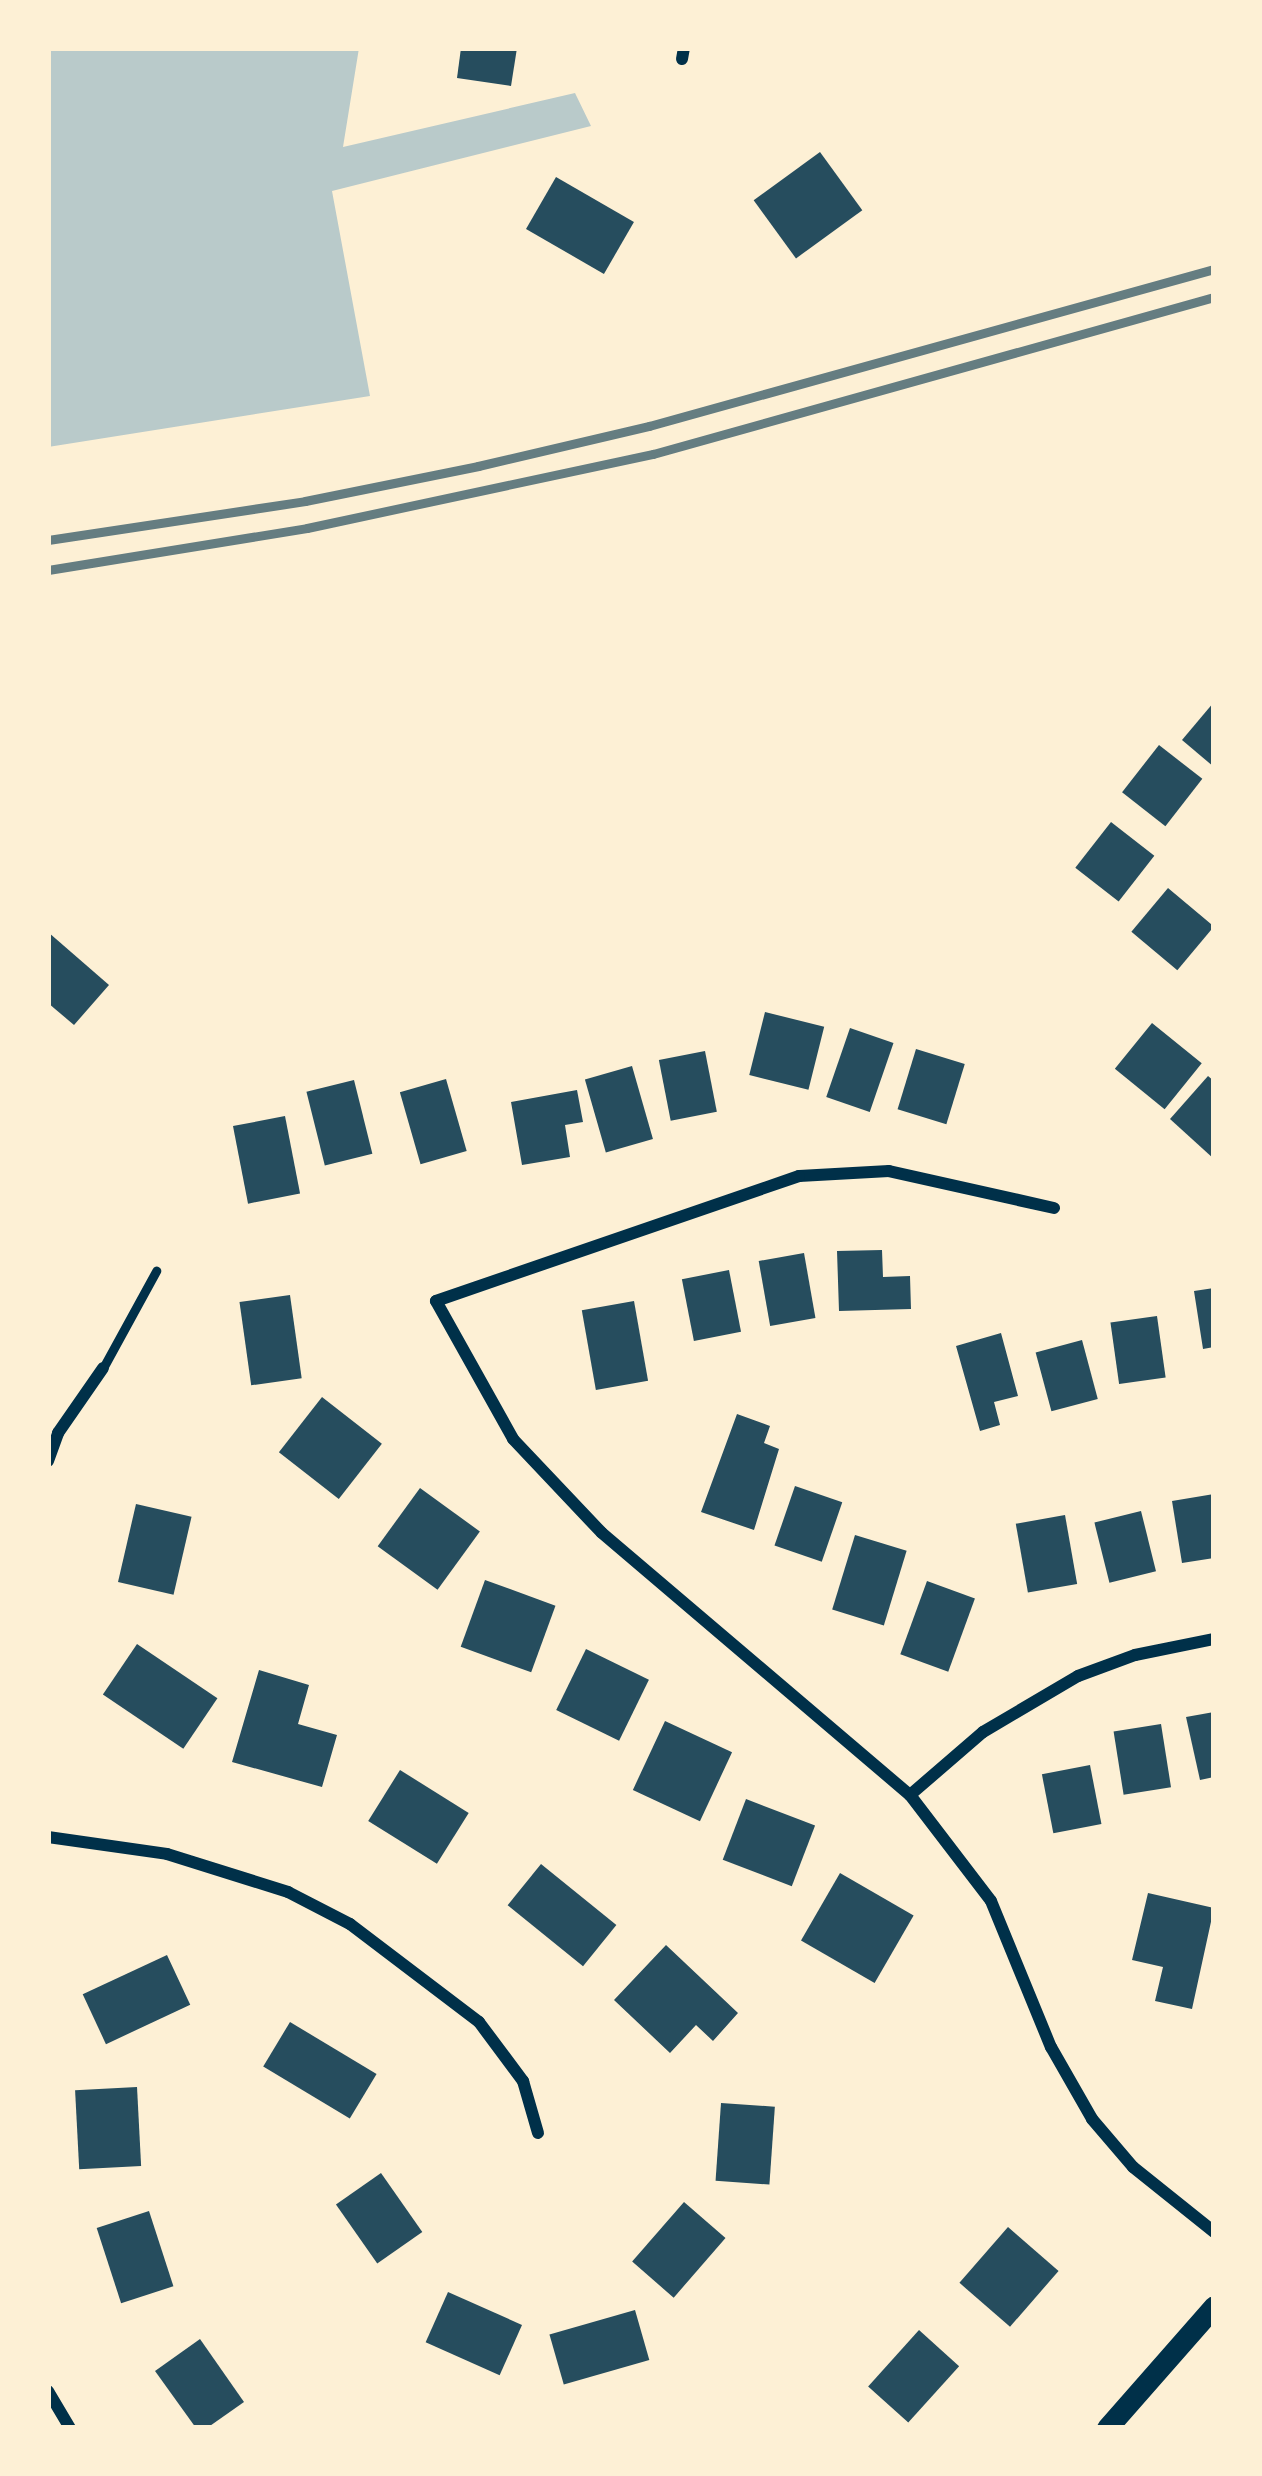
<!DOCTYPE html>
<html>
<head>
<meta charset="utf-8">
<style>
	body { margin:0 }
	#map { position:relative; width:1262px; height:2476px; overflow:hidden; background:#fdf0d5; font-family:Commissioner,sans-serif }
	div>[style] { position:absolute }
	.green>* { inset:0; background:#b9caca }
	.building>* { inset:0; background:#264d5e; transform-origin:0 0 }
	.service>* { height:9px; margin:-4.5px; padding:0 4.5px; transform-origin:4.5px; border-radius:4.5px; background:#003049 }
	.minor>* { height:12px; margin:-6px; padding:0 6px; transform-origin:6px; border-radius:6px; background:#003049 }
	.tertiary>* { height:21px; margin:-10.5px; padding:0 10.5px; transform-origin:10.5px; border-radius:10.5px; background:#003049 }
	.rail>* { height:9px; margin:-4.5px; padding:0 4.5px; transform-origin:4.5px; border-radius:4.5px; background:#657d81 }
	span { translate:-50% -50%; white-space:nowrap; text-align:center; line-height:1.15; -webkit-text-stroke:10px #fdf0d5; paint-order:stroke }
	.frame { position:absolute; inset:0; border:51px solid #fdf0d5; pointer-events:none }
</style>
</head>
<body>
<div id="map">
	<div class="green">
		<div style="clip-path:polygon(48px 48px,359px 48px,343px 147px,575px 93px,591px 126px,332px 191px,370px 396px,48px 447px)"></div>
	</div>
	<div class="building">
		<div style="clip-path:polygon(461px 48px,517px 48px,511px 86px,457px 78px)"></div>
		<div style="left:820px;top:152px;width:72px;height:82px;rotate:54deg"></div>
		<div style="left:556px;top:177px;width:90px;height:60px;rotate:30deg"></div>
		<div style="clip-path:polygon(1214px 702px,1214px 767px,1182px 740px)"></div>
		<div style="left:1159px;top:745px;width:55px;height:60px;rotate:38deg"></div>
		<div style="left:1111px;top:822px;width:55px;height:58px;rotate:38deg"></div>
		<div style="left:1168px;top:888px;width:60px;height:57px;rotate:40deg"></div>
		<div style="clip-path:polygon(48px 932px,109px 985px,74px 1025px,48px 1003px)"></div>
		<div style="left:765px;top:1012px;width:61px;height:65px;rotate:14deg"></div>
		<div style="left:1152px;top:1023px;width:64px;height:59px;rotate:39deg"></div>
		<div style="left:850px;top:1028px;width:46px;height:73px;rotate:19deg"></div>
		<div style="left:916px;top:1049px;width:51px;height:63px;rotate:17deg"></div>
		<div style="left:705px;top:1051px;width:62px;height:47px;rotate:79deg"></div>
		<div style="left:632px;top:1066px;width:76px;height:49px;rotate:74deg"></div>
		<div style="clip-path:polygon(1208px 1076px,1214px 1081px,1214px 1159px,1170px 1119px)"></div>
		<div style="left:446px;top:1079px;width:75px;height:48px;rotate:74deg"></div>
		<div style="left:354px;top:1080px;width:76px;height:49px;rotate:76deg"></div>
		<div style="clip-path:polygon(577px 1090px,583px 1122px,565px 1125px,570px 1157px,522px 1165px,511px 1102px)"></div>
		<div style="left:285px;top:1116px;width:79px;height:53px;rotate:79deg"></div>
		<div style="clip-path:polygon(882px 1250px,883px 1277px,910px 1276px,911px 1309px,839px 1311px,837px 1251px)"></div>
		<div style="left:804px;top:1253px;width:66px;height:46px;rotate:80deg"></div>
		<div style="left:729px;top:1270px;width:63px;height:48px;rotate:79deg"></div>
		<div style="clip-path:polygon(1214px 1288px,1214px 1347px,1203px 1349px,1194px 1291px)"></div>
		<div style="left:290px;top:1295px;width:84px;height:51px;rotate:82deg"></div>
		<div style="left:634px;top:1301px;width:81px;height:53px;rotate:80deg"></div>
		<div style="left:1157px;top:1316px;width:62px;height:47px;rotate:82deg"></div>
		<div style="clip-path:polygon(1001px 1333px,1018px 1396px,994px 1402px,1000px 1425px,980px 1431px,956px 1346px)"></div>
		<div style="left:1082px;top:1340px;width:61px;height:48px;rotate:75deg"></div>
		<div style="left:322px;top:1397px;width:76px;height:70px;rotate:38deg"></div>
		<div style="clip-path:polygon(737px 1414px,770px 1426px,764px 1443px,779px 1449px,754px 1530px,701px 1512px)"></div>
		<div style="left:795px;top:1486px;width:50px;height:63px;rotate:19deg"></div>
		<div style="left:420px;top:1488px;width:74px;height:72px;rotate:36deg"></div>
		<div style="clip-path:polygon(1214px 1494px,1214px 1558px,1182px 1563px,1172px 1501px)"></div>
		<div style="left:136px;top:1504px;width:57px;height:80px;rotate:13deg"></div>
		<div style="left:1141px;top:1511px;width:62px;height:48px;rotate:76deg"></div>
		<div style="left:1065px;top:1515px;width:70px;height:50px;rotate:80deg"></div>
		<div style="left:855px;top:1535px;width:54px;height:78px;rotate:17deg"></div>
		<div style="left:485px;top:1580px;width:75px;height:71px;rotate:20deg"></div>
		<div style="left:927px;top:1581px;width:51px;height:78px;rotate:20deg"></div>
		<div style="left:137px;top:1644px;width:97px;height:61px;rotate:34deg"></div>
		<div style="left:586px;top:1649px;width:70px;height:68px;rotate:26deg"></div>
		<div style="clip-path:polygon(259px 1670px,309px 1685px,298px 1724px,337px 1735px,322px 1787px,232px 1762px)"></div>
		<div style="clip-path:polygon(1214px 1712px,1214px 1777px,1200px 1780px,1186px 1717px)"></div>
		<div style="left:665px;top:1721px;width:74px;height:76px;rotate:25deg"></div>
		<div style="left:1161px;top:1724px;width:64px;height:48px;rotate:81deg"></div>
		<div style="left:1090px;top:1765px;width:60px;height:49px;rotate:79deg"></div>
		<div style="left:400px;top:1770px;width:81px;height:60px;rotate:32deg"></div>
		<div style="left:746px;top:1799px;width:74px;height:65px;rotate:21deg"></div>
		<div style="left:541px;top:1864px;width:97px;height:53px;rotate:39deg"></div>
		<div style="left:840px;top:1873px;width:85px;height:78px;rotate:30deg"></div>
		<div style="clip-path:polygon(1148px 1893px,1214px 1908px,1192px 2009px,1155px 2001px,1163px 1967px,1132px 1960px)"></div>
		<div style="clip-path:polygon(666px 1945px,738px 2013px,713px 2041px,696px 2025px,670px 2053px,614px 2000px)"></div>
		<div style="left:167px;top:1955px;width:55px;height:93px;rotate:65deg"></div>
		<div style="left:290px;top:2022px;width:101px;height:52px;rotate:31deg"></div>
		<div style="left:137px;top:2087px;width:79px;height:62px;rotate:87deg"></div>
		<div style="left:721px;top:2103px;width:54px;height:78px;rotate:4deg"></div>
		<div style="left:381px;top:2173px;width:72px;height:55px;rotate:55deg"></div>
		<div style="left:684px;top:2202px;width:55px;height:79px;rotate:41deg"></div>
		<div style="left:149px;top:2211px;width:79px;height:55px;rotate:72deg"></div>
		<div style="left:1008px;top:2227px;width:67px;height:74px;rotate:41deg"></div>
		<div style="left:448px;top:2292px;width:81px;height:55px;rotate:24deg"></div>
		<div style="left:635px;top:2310px;width:52px;height:89px;rotate:74deg"></div>
		<div style="left:919px;top:2330px;width:54px;height:76px;rotate:42deg"></div>
		<div style="clip-path:polygon(200px 2339px,244px 2402px,207px 2428px,196px 2428px,155px 2371px)"></div>
	</div>
	<div class="service">
		<div style="left:103px;top:1368px;width:111px;rotate:-61.3deg"></div>
	</div>
	<div class="minor">
		<div style="left:682px;top:59px;width:11px;rotate:-80deg"></div>
		<div style="left:1054px;top:1208px;width:169px;rotate:-167.4deg"></div>
		<div style="left:889px;top:1171px;width:90px;rotate:176.8deg"></div>
		<div style="left:799px;top:1176px;width:384px;rotate:161deg"></div>
		<div style="left:436px;top:1301px;width:158px;rotate:60.8deg"></div>
		<div style="left:513px;top:1439px;width:129px;rotate:46.6deg"></div>
		<div style="left:602px;top:1533px;width:404px;rotate:40.4deg"></div>
		<div style="left:910px;top:1795px;width:133px;rotate:52.6deg"></div>
		<div style="left:991px;top:1901px;width:158px;rotate:67.7deg"></div>
		<div style="left:1051px;top:2047px;width:83px;rotate:60.3deg"></div>
		<div style="left:1092px;top:2119px;width:63px;rotate:49.5deg"></div>
		<div style="left:1133px;top:2167px;width:104px;rotate:38.7deg"></div>
		<div style="left:48px;top:1461px;width:30px;rotate:-70deg"></div>
		<div style="left:58px;top:1433px;width:79px;rotate:-55.3deg"></div>
		<div style="left:910px;top:1795px;width:96px;rotate:-40.8deg"></div>
		<div style="left:983px;top:1732px;width:110px;rotate:-30.5deg"></div>
		<div style="left:1078px;top:1676px;width:61px;rotate:-20.2deg"></div>
		<div style="left:1135px;top:1655px;width:81px;rotate:-11.4deg"></div>
		<div style="left:48px;top:1837px;width:120px;rotate:8.1deg"></div>
		<div style="left:167px;top:1854px;width:127px;rotate:17.4deg"></div>
		<div style="left:288px;top:1892px;width:70px;rotate:27.3deg"></div>
		<div style="left:350px;top:1924px;width:162px;rotate:37.2deg"></div>
		<div style="left:479px;top:2022px;width:74px;rotate:53.3deg"></div>
		<div style="left:523px;top:2081px;width:54px;rotate:73.9deg"></div>
		<div style="left:48px;top:2391px;width:43px;rotate:59.3deg"></div>
	</div>
	<div class="tertiary">
		<div style="left:1107px;top:2428px;width:162px;rotate:-48.7deg"></div>
	</div>
	<div class="rail">
		<div style="left:48px;top:540px;width:260px;rotate:-8.6deg"></div>
		<div style="left:305px;top:501px;width:177px;rotate:-11.4deg"></div>
		<div style="left:478px;top:466px;width:176px;rotate:-13.2deg"></div>
		<div style="left:649px;top:426px;width:586px;rotate:-15.53deg"></div>
		<div style="left:48px;top:570px;width:262px;rotate:-9.2deg"></div>
		<div style="left:307px;top:528px;width:354px;rotate:-12.1deg"></div>
		<div style="left:653px;top:454px;width:583px;rotate:-15.63deg"></div>
	</div>
	<div class="frame"></div>
</div>
</body>
</html>
